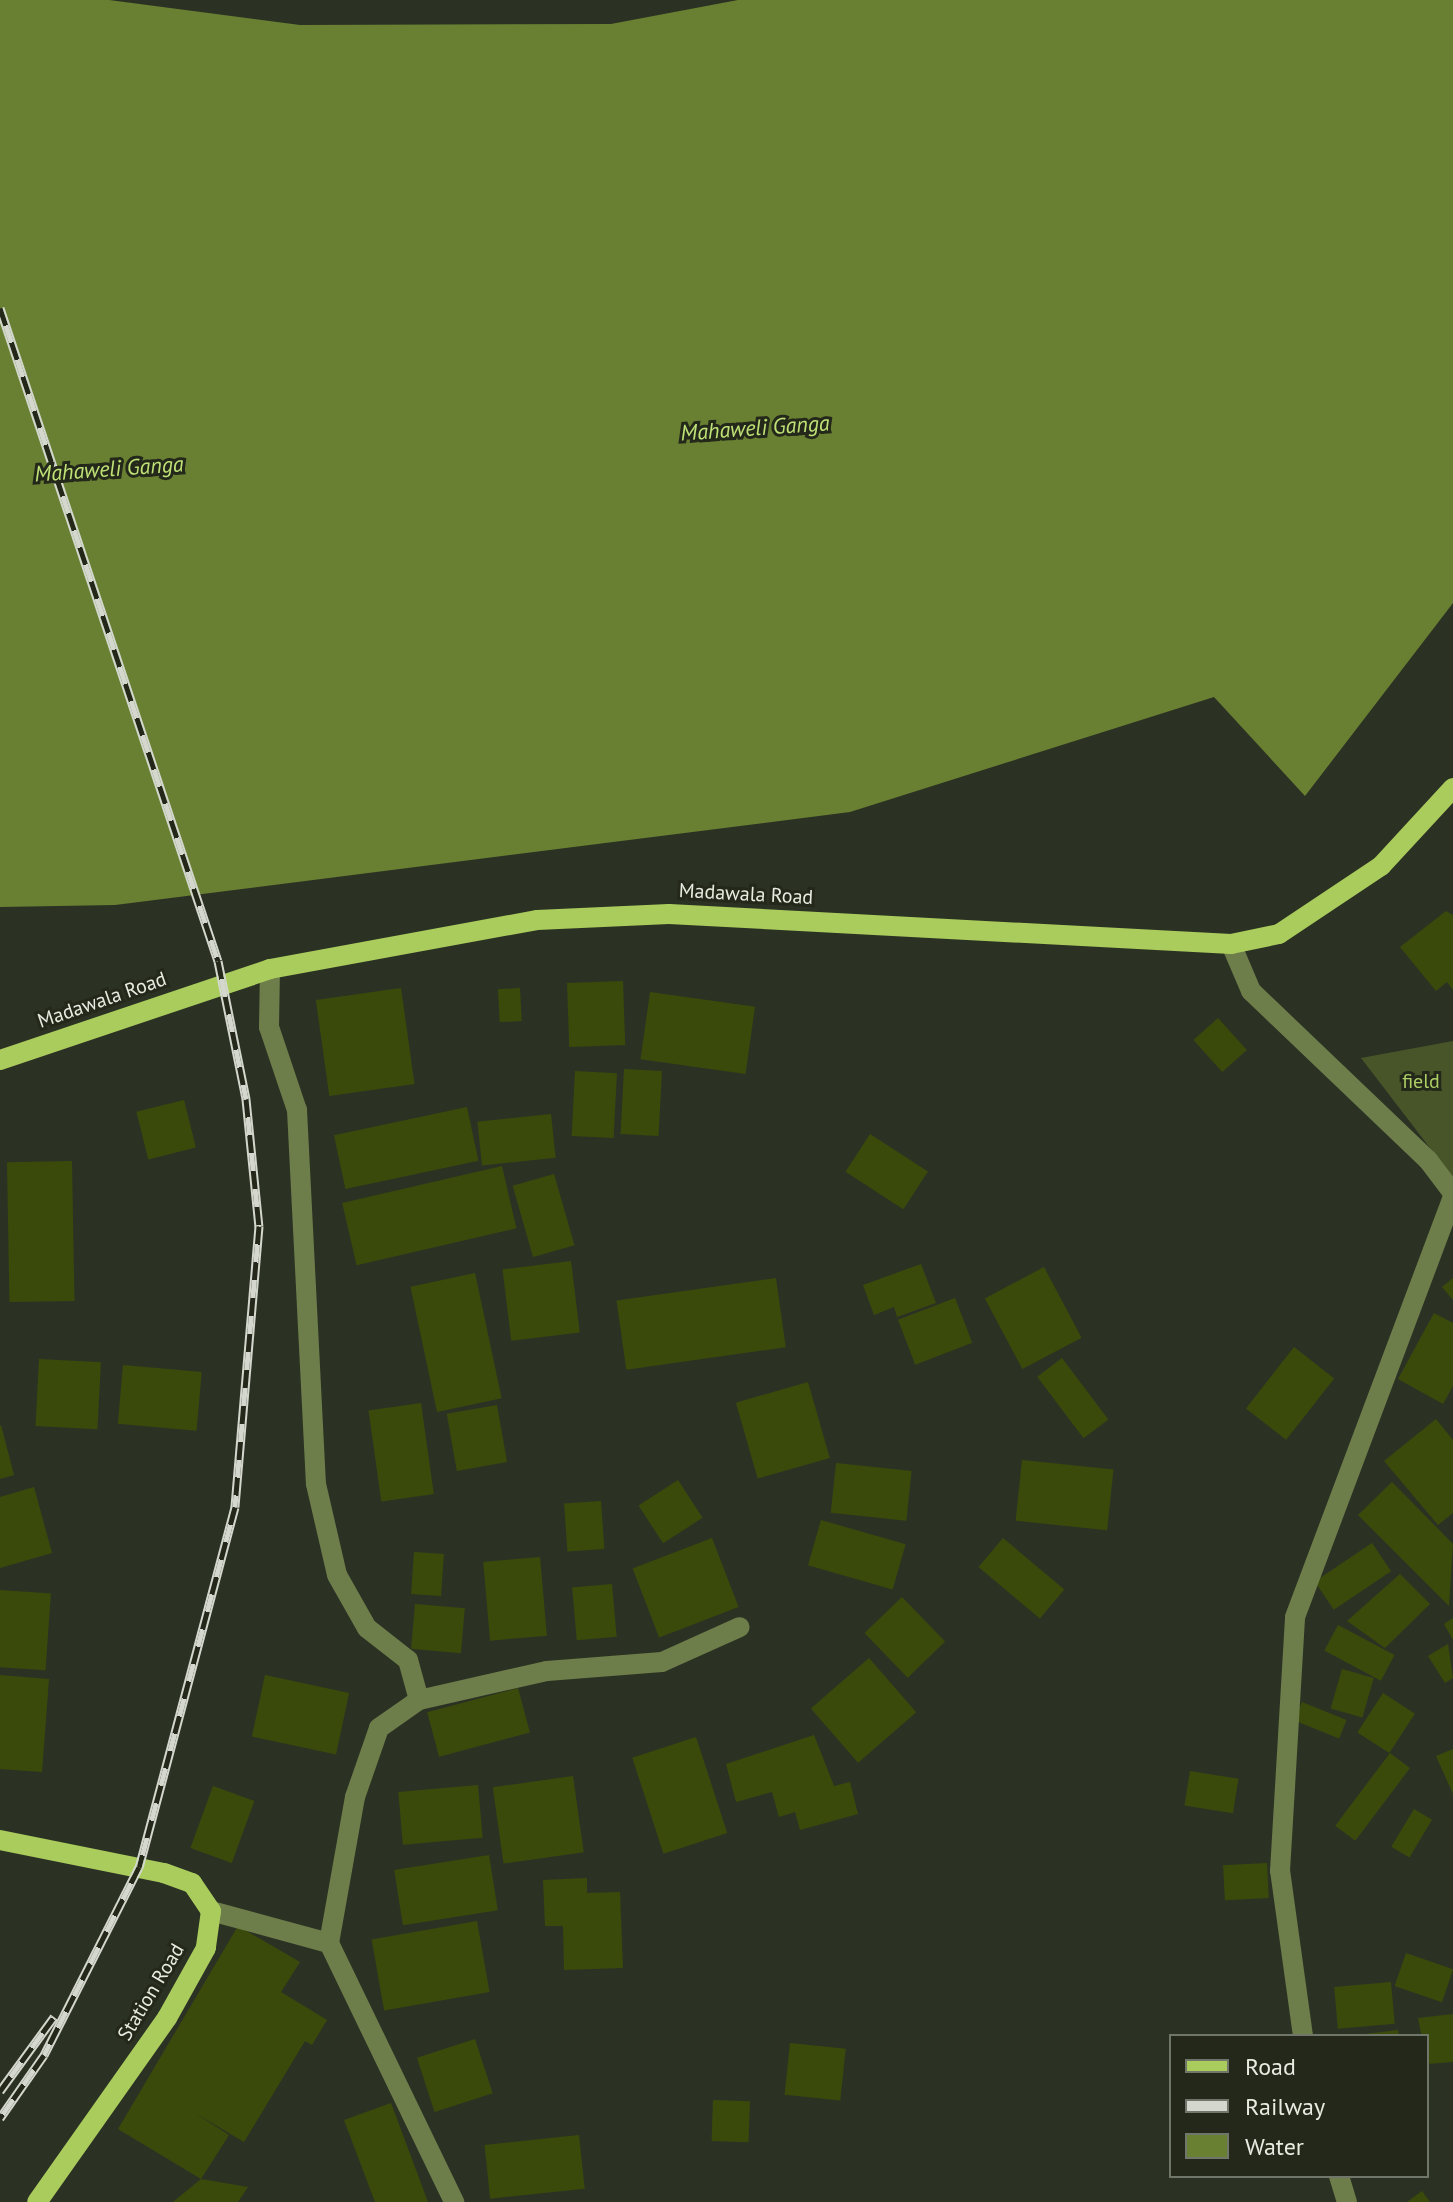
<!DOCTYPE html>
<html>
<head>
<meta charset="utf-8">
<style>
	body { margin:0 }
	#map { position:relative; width:1453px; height:2202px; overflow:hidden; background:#2c3223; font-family:"PT Sans",sans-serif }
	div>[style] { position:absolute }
	.green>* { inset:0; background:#475529 }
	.water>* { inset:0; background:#698032 }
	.building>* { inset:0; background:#3a4a0b; transform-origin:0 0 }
	.minor>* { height:20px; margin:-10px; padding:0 10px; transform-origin:10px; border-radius:10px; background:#6d7e4b }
	.major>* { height:20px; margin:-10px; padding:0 10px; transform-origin:10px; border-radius:10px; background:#aacc5d }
	.rail>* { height:9px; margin-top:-4.5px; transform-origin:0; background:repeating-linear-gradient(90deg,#23281a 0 18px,#d3d7cd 0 36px); box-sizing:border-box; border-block:2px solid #d3d7cd }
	span { translate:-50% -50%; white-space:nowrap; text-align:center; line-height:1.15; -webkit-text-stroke:6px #23281a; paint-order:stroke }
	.street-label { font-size:20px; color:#e7ebe1 }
	.park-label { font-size:20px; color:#adce64 }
	.water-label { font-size:22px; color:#bfe176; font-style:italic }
	.legend { position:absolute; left:1169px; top:2034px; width:260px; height:144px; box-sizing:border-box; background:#23281a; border:2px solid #71766a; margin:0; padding:10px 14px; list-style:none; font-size:24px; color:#e7ebe1 }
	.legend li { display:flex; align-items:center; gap:16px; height:40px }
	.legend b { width:40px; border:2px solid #71766a }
</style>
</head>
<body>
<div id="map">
	<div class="green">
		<div style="clip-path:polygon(1453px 1041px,1453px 1178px,1361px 1058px)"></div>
	</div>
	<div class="water">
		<div style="clip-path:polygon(0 0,109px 0,300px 25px,611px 24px,738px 0,1453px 0,1453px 603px,1305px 796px,1214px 697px,850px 812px,115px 905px,0 907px)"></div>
	</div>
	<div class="building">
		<div style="clip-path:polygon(1446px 911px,1453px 915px,1453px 990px,1447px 982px,1436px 991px,1400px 947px)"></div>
		<div style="left:623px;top:981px;width:64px;height:56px;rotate:88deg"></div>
		<div style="left:401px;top:988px;width:97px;height:86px;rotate:82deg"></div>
		<div style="left:520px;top:988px;width:33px;height:22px;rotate:87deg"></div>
		<div style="left:650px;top:992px;width:106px;height:68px;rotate:8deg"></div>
		<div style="left:1218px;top:1018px;width:43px;height:33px;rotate:48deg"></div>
		<div style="left:624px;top:1069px;width:38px;height:65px;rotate:3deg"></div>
		<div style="left:575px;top:1071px;width:42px;height:65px;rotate:3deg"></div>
		<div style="left:184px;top:1100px;width:49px;height:49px;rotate:76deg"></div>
		<div style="left:467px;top:1107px;width:55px;height:136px;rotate:78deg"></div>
		<div style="left:551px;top:1114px;width:44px;height:74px;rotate:84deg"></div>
		<div style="left:870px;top:1134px;width:69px;height:45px;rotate:33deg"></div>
		<div style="left:72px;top:1161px;width:140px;height:65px;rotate:89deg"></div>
		<div style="left:502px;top:1166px;width:64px;height:164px;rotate:77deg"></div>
		<div style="left:554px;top:1174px;width:74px;height:43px;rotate:74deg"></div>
		<div style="left:571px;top:1261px;width:72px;height:69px;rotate:83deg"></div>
		<div style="clip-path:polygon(921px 1264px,936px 1303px,897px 1317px,894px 1307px,874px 1315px,863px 1285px)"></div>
		<div style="left:1044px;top:1267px;width:80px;height:67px;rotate:62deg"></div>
		<div style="left:475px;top:1273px;width:128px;height:66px;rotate:78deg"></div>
		<div style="left:776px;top:1278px;width:70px;height:161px;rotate:82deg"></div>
		<div style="clip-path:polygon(1453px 1278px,1453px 1300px,1442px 1287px)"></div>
		<div style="left:955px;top:1298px;width:48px;height:61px;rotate:69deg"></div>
		<div style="clip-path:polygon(1434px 1313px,1453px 1323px,1453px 1386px,1443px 1404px,1398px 1379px)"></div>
		<div style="left:1294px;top:1347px;width:51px;height:78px;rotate:38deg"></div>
		<div style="left:1062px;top:1358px;width:77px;height:31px;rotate:53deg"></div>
		<div style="left:39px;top:1359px;width:62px;height:67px;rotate:3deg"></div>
		<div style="left:123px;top:1365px;width:79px;height:59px;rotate:5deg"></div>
		<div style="left:808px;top:1382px;width:79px;height:75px;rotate:74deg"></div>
		<div style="left:421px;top:1403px;width:92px;height:53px;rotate:82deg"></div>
		<div style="left:497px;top:1405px;width:58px;height:51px;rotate:80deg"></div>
		<div style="clip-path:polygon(1436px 1419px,1453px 1440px,1453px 1513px,1438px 1525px,1384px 1461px)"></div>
		<div style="clip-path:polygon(1px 1425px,14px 1475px,0 1479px,0 1426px)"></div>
		<div style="left:1022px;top:1460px;width:92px;height:61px;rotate:6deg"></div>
		<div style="left:836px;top:1463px;width:76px;height:50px;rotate:6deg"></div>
		<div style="left:678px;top:1480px;width:45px;height:47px;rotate:57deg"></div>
		<div style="clip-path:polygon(1392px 1482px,1453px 1544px,1449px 1606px,1358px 1515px)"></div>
		<div style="clip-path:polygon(34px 1487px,52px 1553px,0 1568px,0 1497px)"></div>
		<div style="left:601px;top:1501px;width:48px;height:37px;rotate:86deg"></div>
		<div style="left:821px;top:1520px;width:88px;height:47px;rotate:16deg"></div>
		<div style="left:712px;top:1538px;width:74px;height:85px;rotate:69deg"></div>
		<div style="left:1003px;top:1538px;width:80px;height:38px;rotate:40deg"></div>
		<div style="left:1372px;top:1543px;width:34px;height:69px;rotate:56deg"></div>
		<div style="left:414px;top:1552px;width:30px;height:42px;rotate:4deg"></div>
		<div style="left:540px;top:1557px;width:79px;height:57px;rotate:85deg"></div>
		<div style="clip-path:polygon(1400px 1574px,1430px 1604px,1385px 1648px,1347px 1621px)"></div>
		<div style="left:612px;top:1584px;width:53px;height:40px;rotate:85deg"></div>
		<div style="left:0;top:1590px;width:51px;height:77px;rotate:4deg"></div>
		<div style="left:902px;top:1597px;width:62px;height:52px;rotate:46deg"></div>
		<div style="left:415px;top:1604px;width:50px;height:45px;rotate:5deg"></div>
		<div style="clip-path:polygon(1453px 1618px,1453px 1640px,1444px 1624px)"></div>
		<div style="left:1338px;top:1625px;width:64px;height:29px;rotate:28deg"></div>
		<div style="clip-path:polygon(1448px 1644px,1453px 1678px,1445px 1683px,1428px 1656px)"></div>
		<div style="left:869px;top:1658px;width:72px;height:77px;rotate:49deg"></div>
		<div style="left:1342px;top:1669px;width:33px;height:41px;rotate:16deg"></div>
		<div style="clip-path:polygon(0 1675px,49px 1679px,42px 1772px,0 1769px)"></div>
		<div style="left:265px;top:1675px;width:86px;height:63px;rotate:12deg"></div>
		<div style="left:518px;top:1688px;width:46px;height:94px;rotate:75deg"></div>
		<div style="left:1383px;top:1693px;width:38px;height:47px;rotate:33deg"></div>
		<div style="left:1302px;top:1702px;width:48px;height:20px;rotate:22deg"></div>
		<div style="clip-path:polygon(814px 1735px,834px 1786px,850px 1782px,858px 1814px,800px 1830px,795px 1812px,779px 1817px,772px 1792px,736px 1802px,726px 1764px)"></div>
		<div style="left:696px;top:1737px;width:101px;height:67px;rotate:72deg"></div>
		<div style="clip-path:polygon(1453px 1749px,1453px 1794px,1436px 1756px)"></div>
		<div style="left:1390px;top:1753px;width:25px;height:91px;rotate:37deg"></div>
		<div style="left:1190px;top:1771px;width:49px;height:35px;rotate:9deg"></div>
		<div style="left:573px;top:1776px;width:77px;height:81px;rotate:82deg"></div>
		<div style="left:478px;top:1785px;width:53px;height:80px;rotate:85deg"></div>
		<div style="left:213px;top:1786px;width:44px;height:66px;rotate:20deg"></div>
		<div style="left:1414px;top:1809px;width:21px;height:44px;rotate:31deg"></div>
		<div style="left:489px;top:1855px;width:56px;height:96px;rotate:81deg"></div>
		<div style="left:1267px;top:1863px;width:35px;height:44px;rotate:87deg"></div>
		<div style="clip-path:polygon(587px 1878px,587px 1893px,620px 1892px,623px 1968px,564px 1970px,563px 1926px,545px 1926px,543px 1880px)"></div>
		<div style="left:477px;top:1921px;width:72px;height:107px;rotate:80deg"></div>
		<div style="clip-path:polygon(238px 1926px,300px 1962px,281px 1992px,327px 2020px,312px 2045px,305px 2041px,244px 2142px,195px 2113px,229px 2135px,201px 2179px,118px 2129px)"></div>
		<div style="left:1406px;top:1953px;width:50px;height:35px;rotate:19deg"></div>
		<div style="left:1391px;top:1982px;width:42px;height:57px;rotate:85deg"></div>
		<div style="clip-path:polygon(1453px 2014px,1453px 2062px,1427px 2064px,1418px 2018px)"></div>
		<div style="clip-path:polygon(1398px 2030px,1399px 2036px,1365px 2036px,1365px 2034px)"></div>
		<div style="left:475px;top:2039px;width:57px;height:61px;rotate:72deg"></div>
		<div style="left:790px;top:2043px;width:56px;height:52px;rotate:6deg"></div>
		<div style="left:713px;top:2100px;width:37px;height:41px;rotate:2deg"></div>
		<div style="clip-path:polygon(391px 2103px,428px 2202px,375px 2202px,344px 2120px)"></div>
		<div style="left:579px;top:2135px;width:54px;height:95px;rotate:84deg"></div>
		<div style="clip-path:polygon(201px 2179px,248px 2187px,238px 2202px,173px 2202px)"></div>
		<div style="clip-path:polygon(1422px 2191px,1430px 2202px,1407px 2202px)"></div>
	</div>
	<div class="minor">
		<div style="left:1231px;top:944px;width:51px;rotate:66.9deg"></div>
		<div style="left:1251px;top:991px;width:245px;rotate:43.7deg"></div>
		<div style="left:1428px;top:1160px;width:41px;rotate:52.9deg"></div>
		<div style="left:270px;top:969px;width:58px;rotate:91deg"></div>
		<div style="left:269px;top:1027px;width:88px;rotate:71.4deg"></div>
		<div style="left:297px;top:1110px;width:374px;rotate:87.1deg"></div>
		<div style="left:316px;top:1484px;width:93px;rotate:77deg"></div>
		<div style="left:337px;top:1575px;width:61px;rotate:60.5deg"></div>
		<div style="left:367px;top:1628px;width:52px;rotate:38deg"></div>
		<div style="left:408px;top:1660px;width:41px;rotate:74.6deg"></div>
		<div style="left:211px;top:1911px;width:122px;rotate:15.2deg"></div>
		<div style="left:329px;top:1943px;width:288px;rotate:64.2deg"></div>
		<div style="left:329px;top:1943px;width:148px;rotate:-79.9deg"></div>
		<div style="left:355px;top:1797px;width:73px;rotate:-70.8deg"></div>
		<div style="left:379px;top:1728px;width:49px;rotate:-35deg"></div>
		<div style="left:419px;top:1700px;width:131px;rotate:-12.8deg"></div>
		<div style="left:547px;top:1671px;width:115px;rotate:-4.5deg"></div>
		<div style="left:662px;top:1662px;width:85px;rotate:-24.2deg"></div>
		<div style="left:1303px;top:2036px;width:167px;rotate:-97.9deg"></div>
		<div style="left:1280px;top:1871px;width:254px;rotate:-86.6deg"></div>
		<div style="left:1295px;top:1617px;width:450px;rotate:-69.4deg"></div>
		<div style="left:1339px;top:2176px;width:27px;rotate:73deg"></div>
	</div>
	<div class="major">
		<div style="left:0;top:1060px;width:285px;rotate:-18.6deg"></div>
		<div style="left:270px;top:969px;width:271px;rotate:-10.4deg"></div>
		<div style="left:537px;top:920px;width:132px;rotate:-2.6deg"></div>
		<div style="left:669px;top:914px;width:563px;rotate:3.06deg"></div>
		<div style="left:1231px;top:944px;width:49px;rotate:-11.8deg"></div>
		<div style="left:1279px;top:934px;width:123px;rotate:-33.7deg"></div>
		<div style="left:1381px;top:866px;width:106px;rotate:-47.3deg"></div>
		<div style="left:0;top:1840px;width:167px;rotate:11.4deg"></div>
		<div style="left:164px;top:1873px;width:30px;rotate:20deg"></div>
		<div style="left:192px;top:1883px;width:34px;rotate:56deg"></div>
		<div style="left:211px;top:1911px;width:37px;rotate:98deg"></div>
		<div style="left:206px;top:1948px;width:80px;rotate:119.1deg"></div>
		<div style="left:167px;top:2018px;width:225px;rotate:125.2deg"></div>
	</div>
	<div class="rail">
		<div style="left:0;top:308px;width:688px;rotate:71.54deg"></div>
		<div style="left:218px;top:961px;width:141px;rotate:78.5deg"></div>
		<div style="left:246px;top:1099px;width:128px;rotate:84.2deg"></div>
		<div style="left:259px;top:1226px;width:282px;rotate:94.9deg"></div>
		<div style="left:235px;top:1507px;width:373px;rotate:104.9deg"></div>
		<div style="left:139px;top:1867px;width:211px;rotate:116.8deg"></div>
		<div style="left:44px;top:2055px;width:77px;rotate:124.9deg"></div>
		<div style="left:0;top:2091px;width:92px;rotate:-53.9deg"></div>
	</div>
	<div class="street-label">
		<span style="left:746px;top:894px;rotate:3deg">Madawala Road</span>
		<span style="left:102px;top:1000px;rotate:-19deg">Madawala Road</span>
		<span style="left:151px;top:1992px;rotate:-59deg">Station Road</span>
	</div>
	<div class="park-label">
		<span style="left:1421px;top:1081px">field</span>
	</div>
	<div class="water-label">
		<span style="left:755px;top:428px;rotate:-4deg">Mahaweli Ganga</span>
		<span style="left:109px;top:469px;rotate:-4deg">Mahaweli Ganga</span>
	</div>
	<ul class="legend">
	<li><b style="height:10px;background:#aacc5d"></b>Road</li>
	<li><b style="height:10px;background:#d3d7cd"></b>Railway</li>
	<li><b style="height:22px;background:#698032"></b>Water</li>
	</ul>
</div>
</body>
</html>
